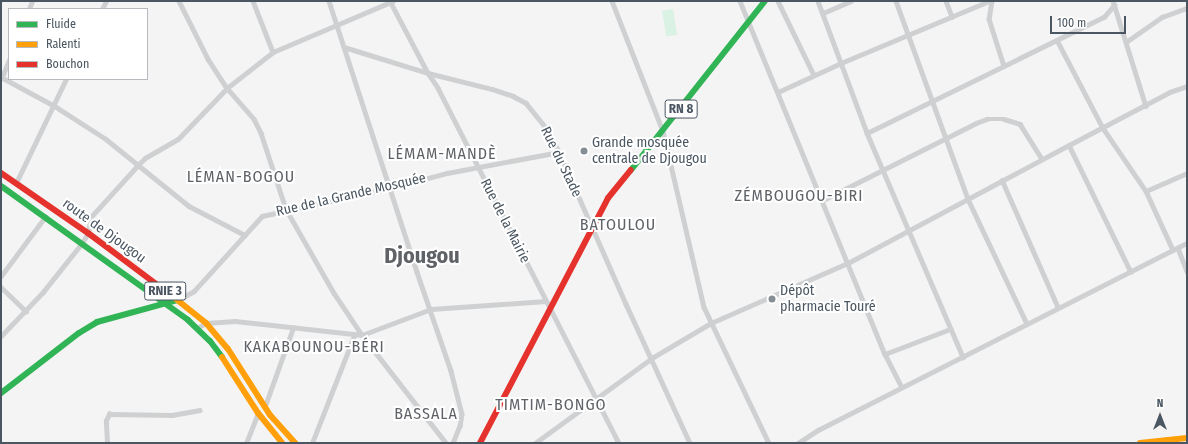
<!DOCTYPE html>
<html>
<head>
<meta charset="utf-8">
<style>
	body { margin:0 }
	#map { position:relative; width:1188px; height:444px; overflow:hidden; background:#f4f4f4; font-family:"Fira Sans Condensed",sans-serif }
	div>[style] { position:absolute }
	.green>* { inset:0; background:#d9f2e3; transform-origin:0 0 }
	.street>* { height:4.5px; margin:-2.25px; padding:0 2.25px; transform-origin:2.25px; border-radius:2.25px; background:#ced0d2 }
	.fast>* { height:6px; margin:-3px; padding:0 3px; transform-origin:3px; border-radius:3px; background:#30b455 }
	.slow>* { height:6px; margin:-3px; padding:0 3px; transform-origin:3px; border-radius:3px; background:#ff9f0a }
	.jam>* { height:6px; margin:-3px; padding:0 3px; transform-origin:3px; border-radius:3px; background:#e5322d }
	.dots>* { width:11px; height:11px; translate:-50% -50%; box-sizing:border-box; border:2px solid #fff; border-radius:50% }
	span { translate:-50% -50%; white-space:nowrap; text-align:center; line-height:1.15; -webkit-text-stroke:4px #fff; paint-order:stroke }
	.shield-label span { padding:1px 3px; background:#fff; border:1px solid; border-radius:3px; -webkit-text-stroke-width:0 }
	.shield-label { font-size:13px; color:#4a5661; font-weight:700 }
	.poi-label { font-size:14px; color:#4a5661 }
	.left { translate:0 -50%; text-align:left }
	.street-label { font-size:14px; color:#4a5661 }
	.quarter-label { font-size:16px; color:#5f6368; letter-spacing:1px }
	.town-label { font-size:22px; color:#5f6368; font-weight:700 }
	.frame { position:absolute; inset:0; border:2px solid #4a5661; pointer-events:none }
	.legend { position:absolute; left:8px; top:8px; width:140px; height:72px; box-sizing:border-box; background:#fff; border:1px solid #b7bbc0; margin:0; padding:5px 7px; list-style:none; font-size:12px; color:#4a5661 }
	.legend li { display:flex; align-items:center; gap:8px; height:20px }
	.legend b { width:20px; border:1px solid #b7bbc0 }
	.north { position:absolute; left:1140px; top:396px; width:40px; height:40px; -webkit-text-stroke:3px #fff; paint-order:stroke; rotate:0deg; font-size:11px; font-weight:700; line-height:16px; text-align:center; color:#4a5661 }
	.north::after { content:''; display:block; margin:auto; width:14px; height:18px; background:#4a5661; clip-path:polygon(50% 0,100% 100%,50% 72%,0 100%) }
	.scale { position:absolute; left:1050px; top:16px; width:76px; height:18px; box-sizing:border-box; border:2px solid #4a5661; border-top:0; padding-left:5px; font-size:12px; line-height:14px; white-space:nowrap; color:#4a5661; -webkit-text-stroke:3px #fff; paint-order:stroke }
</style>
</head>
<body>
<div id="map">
	<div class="green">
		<div style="left:673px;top:9px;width:26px;height:11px;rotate:81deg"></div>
	</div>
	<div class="street">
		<div style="left:179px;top:1px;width:65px;rotate:63.4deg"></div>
		<div style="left:208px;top:59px;width:35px;rotate:57deg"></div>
		<div style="left:227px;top:88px;width:41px;rotate:48.9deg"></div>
		<div style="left:254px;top:119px;width:16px;rotate:63deg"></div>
		<div style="left:261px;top:133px;width:80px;rotate:71.8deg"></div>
		<div style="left:286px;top:209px;width:97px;rotate:60.3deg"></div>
		<div style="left:334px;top:293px;width:50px;rotate:56.3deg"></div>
		<div style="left:362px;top:335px;width:137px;rotate:52.1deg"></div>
		<div style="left:253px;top:1px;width:55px;rotate:68.6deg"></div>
		<div style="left:329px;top:1px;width:285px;rotate:72deg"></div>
		<div style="left:417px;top:272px;width:105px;rotate:71deg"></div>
		<div style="left:451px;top:371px;width:44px;rotate:75.7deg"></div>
		<div style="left:462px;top:414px;width:12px;rotate:99deg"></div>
		<div style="left:460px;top:426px;width:18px;rotate:112deg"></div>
		<div style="left:390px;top:1px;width:81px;rotate:62.2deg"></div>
		<div style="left:428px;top:73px;width:18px;rotate:56deg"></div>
		<div style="left:438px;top:88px;width:398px;rotate:63deg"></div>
		<div style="left:612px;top:1px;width:140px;rotate:68.6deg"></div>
		<div style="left:663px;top:131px;width:181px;rotate:76.9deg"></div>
		<div style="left:704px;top:307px;width:151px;rotate:64.5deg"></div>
		<div style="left:740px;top:1px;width:382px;rotate:67.7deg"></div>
		<div style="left:885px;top:354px;width:37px;rotate:63deg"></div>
		<div style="left:778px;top:1px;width:82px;rotate:64.1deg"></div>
		<div style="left:818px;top:1px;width:141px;rotate:69.6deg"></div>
		<div style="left:867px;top:133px;width:244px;rotate:66.8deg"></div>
		<div style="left:896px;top:1px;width:211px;rotate:70deg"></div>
		<div style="left:968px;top:199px;width:138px;rotate:64.7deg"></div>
		<div style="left:946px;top:1px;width:17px;rotate:69deg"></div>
		<div style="left:992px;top:1px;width:18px;rotate:99deg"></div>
		<div style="left:989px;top:19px;width:49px;rotate:72.3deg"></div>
		<div style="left:1113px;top:1px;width:110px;rotate:72.6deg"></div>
		<div style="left:29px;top:9px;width:9px;rotate:-69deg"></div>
		<div style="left:102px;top:9px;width:9px;rotate:-63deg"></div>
		<div style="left:823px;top:13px;width:30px;rotate:-23deg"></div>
		<div style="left:1057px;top:40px;width:99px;rotate:62.4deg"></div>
		<div style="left:1103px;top:128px;width:76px;rotate:55.7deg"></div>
		<div style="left:1146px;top:191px;width:65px;rotate:65.4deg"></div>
		<div style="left:1126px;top:42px;width:44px;rotate:-34.8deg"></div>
		<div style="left:1162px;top:17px;width:27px;rotate:-20deg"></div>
		<div style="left:344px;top:47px;width:88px;rotate:17.2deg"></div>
		<div style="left:428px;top:73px;width:66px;rotate:14deg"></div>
		<div style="left:492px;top:89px;width:22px;rotate:18deg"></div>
		<div style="left:513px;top:96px;width:15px;rotate:28deg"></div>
		<div style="left:526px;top:103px;width:35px;rotate:51deg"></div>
		<div style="left:548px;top:130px;width:25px;rotate:63deg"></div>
		<div style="left:559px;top:152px;width:166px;rotate:66.2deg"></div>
		<div style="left:626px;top:304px;width:153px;rotate:65.3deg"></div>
		<div style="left:1px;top:77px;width:59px;rotate:28.3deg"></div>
		<div style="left:53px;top:105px;width:63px;rotate:32.7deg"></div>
		<div style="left:106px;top:139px;width:107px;rotate:38.9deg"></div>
		<div style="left:189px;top:206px;width:63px;rotate:27.4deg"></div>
		<div style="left:2px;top:77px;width:18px;rotate:-68deg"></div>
		<div style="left:778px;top:92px;width:69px;rotate:-24.7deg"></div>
		<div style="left:841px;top:63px;width:160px;rotate:-22.7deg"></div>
		<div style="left:867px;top:133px;width:264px;rotate:-26.1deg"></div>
		<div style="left:1104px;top:17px;width:16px;rotate:-50deg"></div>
		<div style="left:1069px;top:145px;width:141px;rotate:64deg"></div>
		<div style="left:1002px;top:180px;width:139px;rotate:66.2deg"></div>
		<div style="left:16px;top:183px;width:115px;rotate:-64.3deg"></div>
		<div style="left:1146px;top:191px;width:45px;rotate:-23.7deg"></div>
		<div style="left:823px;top:200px;width:171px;rotate:-26.7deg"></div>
		<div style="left:976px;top:123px;width:12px;rotate:-20deg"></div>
		<div style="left:987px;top:119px;width:17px"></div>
		<div style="left:1004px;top:119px;width:17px;rotate:17deg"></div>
		<div style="left:1020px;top:124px;width:41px;rotate:57.8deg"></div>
		<div style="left:1178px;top:248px;width:25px;rotate:69deg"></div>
		<div style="left:1px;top:276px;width:74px;rotate:-53.3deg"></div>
		<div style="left:1px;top:287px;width:35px;rotate:44deg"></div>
		<div style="left:178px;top:300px;width:18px;rotate:-29deg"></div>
		<div style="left:194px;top:291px;width:101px;rotate:-47.8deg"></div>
		<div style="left:262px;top:216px;width:131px;rotate:-12.3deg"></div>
		<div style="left:390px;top:188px;width:59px;rotate:-14.7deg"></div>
		<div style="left:447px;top:173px;width:114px;rotate:-10.6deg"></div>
		<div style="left:197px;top:328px;width:10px;rotate:-29deg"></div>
		<div style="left:206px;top:323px;width:29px;rotate:-4deg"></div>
		<div style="left:235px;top:321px;width:128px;rotate:6.3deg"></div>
		<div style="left:362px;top:335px;width:74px;rotate:-20.6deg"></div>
		<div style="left:431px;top:309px;width:115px;rotate:-4deg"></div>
		<div style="left:1px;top:336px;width:61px;rotate:-46.3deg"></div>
		<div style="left:43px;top:292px;width:63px;rotate:-51.5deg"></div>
		<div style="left:82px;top:243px;width:12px;rotate:-59deg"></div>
		<div style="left:88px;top:233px;width:15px;rotate:-82deg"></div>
		<div style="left:90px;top:218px;width:73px;rotate:-47.8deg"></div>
		<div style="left:139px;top:164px;width:8px;rotate:-45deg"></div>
		<div style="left:145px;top:158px;width:38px;rotate:-30deg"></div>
		<div style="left:178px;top:139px;width:71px;rotate:-46.1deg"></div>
		<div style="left:227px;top:88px;width:58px;rotate:-38deg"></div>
		<div style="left:273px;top:52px;width:130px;rotate:-23deg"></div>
		<div style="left:885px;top:354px;width:70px;rotate:-21deg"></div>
		<div style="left:265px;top:406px;width:83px;rotate:-70.3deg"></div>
		<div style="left:107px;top:443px;width:22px;rotate:-93deg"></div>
		<div style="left:106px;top:421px;width:8px;rotate:-67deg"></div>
		<div style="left:109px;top:414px;width:63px;rotate:0.9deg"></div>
		<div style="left:172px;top:415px;width:28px;rotate:-10deg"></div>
		<div style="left:246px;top:443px;width:32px;rotate:-68deg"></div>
		<div style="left:312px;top:443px;width:115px;rotate:-68.6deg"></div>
		<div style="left:535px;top:443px;width:145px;rotate:-36deg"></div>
		<div style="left:652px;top:358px;width:69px;rotate:-30.7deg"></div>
		<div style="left:711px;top:323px;width:150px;rotate:-23.7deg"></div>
		<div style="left:848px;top:263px;width:251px;rotate:-28.1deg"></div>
		<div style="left:1069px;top:145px;width:114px;rotate:-27.7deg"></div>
		<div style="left:1170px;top:92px;width:18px;rotate:-19deg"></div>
		<div style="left:798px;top:443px;width:24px;rotate:-33deg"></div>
		<div style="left:818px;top:430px;width:414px;rotate:-26.9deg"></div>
	</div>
	<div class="fast">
		<div style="left:631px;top:170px;width:216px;rotate:-51.6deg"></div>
		<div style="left:1px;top:186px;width:230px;rotate:35.6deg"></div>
		<div style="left:188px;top:320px;width:30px;rotate:44deg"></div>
		<div style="left:210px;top:341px;width:20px;rotate:53deg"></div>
		<div style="left:1px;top:393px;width:98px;rotate:-37.6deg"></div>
		<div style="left:79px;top:333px;width:21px;rotate:-31deg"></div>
		<div style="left:97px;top:322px;width:84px;rotate:-15.2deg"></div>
	</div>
	<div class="slow">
		<div style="left:171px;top:295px;width:45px;rotate:38.7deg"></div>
		<div style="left:206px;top:323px;width:34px;rotate:50deg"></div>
		<div style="left:228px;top:349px;width:78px;rotate:57.5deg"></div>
		<div style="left:270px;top:415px;width:38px;rotate:48deg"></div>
		<div style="left:222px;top:357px;width:67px;rotate:57.3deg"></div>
		<div style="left:258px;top:413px;width:38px;rotate:51deg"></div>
		<div style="left:1140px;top:443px;width:47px;rotate:-6.1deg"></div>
	</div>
	<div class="jam">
		<div style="left:1px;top:173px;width:106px;rotate:34.6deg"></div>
		<div style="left:88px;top:233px;width:104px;rotate:36.8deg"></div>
		<div style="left:480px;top:443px;width:276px;rotate:-62.4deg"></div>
		<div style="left:608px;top:198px;width:36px;rotate:-51deg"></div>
	</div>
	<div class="dots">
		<div style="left:584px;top:151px;background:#868d94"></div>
		<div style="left:772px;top:299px;background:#868d94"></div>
	</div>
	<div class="shield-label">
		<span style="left:681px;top:109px">RN 8</span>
		<span style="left:165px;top:291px">RNIE 3</span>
	</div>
	<div class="poi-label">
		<span class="left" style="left:592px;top:151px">Grande mosquée<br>centrale de Djougou</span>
		<span class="left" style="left:780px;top:299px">Dépôt<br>pharmacie Touré</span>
	</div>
	<div class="street-label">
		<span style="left:561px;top:162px;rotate:64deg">Rue du Stade</span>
		<span style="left:351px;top:195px;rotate:-13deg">Rue de la Grande Mosquée</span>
		<span style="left:505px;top:221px;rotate:63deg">Rue de la Mairie</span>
		<span style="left:104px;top:231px;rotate:36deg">route de Djougou</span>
	</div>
	<div class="quarter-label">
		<span style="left:442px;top:154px">LÉMAM-MANDÈ</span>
		<span style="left:241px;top:177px">LÉMAN-BOGOU</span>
		<span style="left:799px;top:196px">ZÉMBOUGOU-BIRI</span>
		<span style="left:618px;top:225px">BATOULOU</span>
		<span style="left:314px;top:347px">KAKABOUNOU-BÉRI</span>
		<span style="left:551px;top:405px">TIMTIM-BONGO</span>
		<span style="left:426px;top:414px">BASSALA</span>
	</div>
	<div class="town-label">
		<span style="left:422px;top:256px">Djougou</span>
	</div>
	<div class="frame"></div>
	<ul class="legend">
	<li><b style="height:5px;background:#30b455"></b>Fluide</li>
	<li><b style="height:5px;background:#ff9f0a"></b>Ralenti</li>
	<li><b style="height:5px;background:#e5322d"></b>Bouchon</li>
	</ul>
	<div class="north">N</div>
	<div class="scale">100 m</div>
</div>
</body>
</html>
